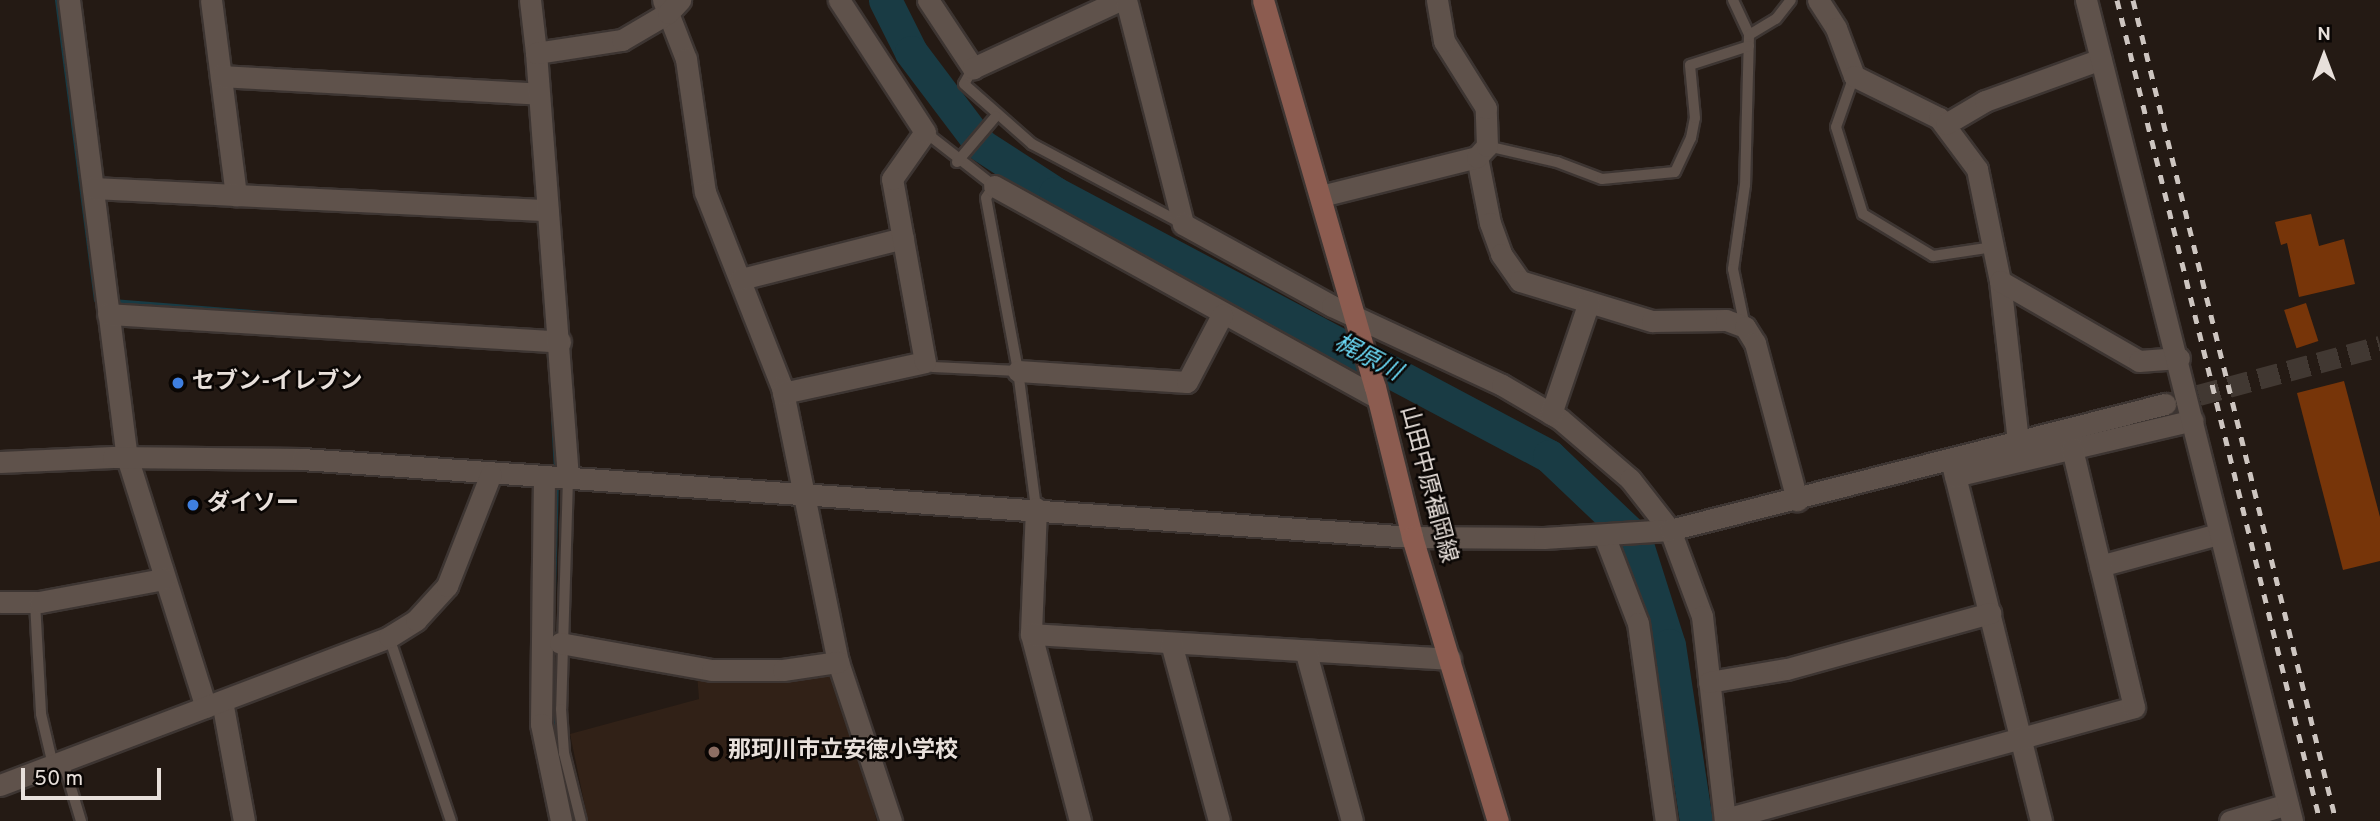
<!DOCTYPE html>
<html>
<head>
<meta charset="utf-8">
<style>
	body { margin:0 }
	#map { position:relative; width:2380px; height:821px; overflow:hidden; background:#241a14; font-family:Overpass,"Noto Sans JP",sans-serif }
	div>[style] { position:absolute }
	.built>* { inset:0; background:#312117 }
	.stream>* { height:5px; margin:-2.5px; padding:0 2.5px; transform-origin:2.5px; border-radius:2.5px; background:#193b44 }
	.river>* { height:33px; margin:-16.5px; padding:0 16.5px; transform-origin:16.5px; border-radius:16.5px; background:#193b44 }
	.building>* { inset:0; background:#773509; transform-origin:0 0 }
	.tertiary-tunnel>* { height:21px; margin-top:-10.5px; transform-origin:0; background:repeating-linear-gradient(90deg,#413832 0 21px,transparent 0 31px) }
	.roads { filter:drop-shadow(2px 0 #3d3532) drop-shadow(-2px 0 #3d3532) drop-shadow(0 2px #3d3532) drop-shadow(0 -2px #3d3532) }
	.service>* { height:10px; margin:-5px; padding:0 5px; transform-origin:5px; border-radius:5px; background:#5f524b }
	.minor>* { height:21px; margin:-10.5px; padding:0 10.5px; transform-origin:10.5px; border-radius:10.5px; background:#5f524b }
	.tertiary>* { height:21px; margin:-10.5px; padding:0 10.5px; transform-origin:10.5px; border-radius:10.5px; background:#5f524b }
	.secondary>* { height:21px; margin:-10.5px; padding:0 10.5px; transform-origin:10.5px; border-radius:10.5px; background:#8c5c50 }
	.rail>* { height:5px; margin-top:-2.5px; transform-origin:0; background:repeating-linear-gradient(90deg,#cdc5c0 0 9px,transparent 0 18px) }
	.dots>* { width:19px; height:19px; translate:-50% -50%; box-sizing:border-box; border:4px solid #0a0604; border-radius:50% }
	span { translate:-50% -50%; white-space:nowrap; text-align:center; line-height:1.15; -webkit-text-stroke:5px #0a0604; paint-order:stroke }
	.poi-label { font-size:23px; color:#e8e0db; font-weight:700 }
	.left { translate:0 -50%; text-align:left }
	.street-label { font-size:23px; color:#e8e0db }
	.water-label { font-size:24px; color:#6bdaf7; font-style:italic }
	.north { position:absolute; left:2289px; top:21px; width:70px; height:70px; -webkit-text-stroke:5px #0a0604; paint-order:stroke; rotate:0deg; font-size:19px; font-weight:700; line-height:28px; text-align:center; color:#e8e0db }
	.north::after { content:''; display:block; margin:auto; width:24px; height:32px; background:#e8e0db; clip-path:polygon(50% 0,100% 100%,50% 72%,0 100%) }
	.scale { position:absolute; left:21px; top:768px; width:140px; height:32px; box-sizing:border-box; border:4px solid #e8e0db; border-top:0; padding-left:9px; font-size:21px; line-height:24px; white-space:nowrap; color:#e8e0db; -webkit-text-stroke:5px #0a0604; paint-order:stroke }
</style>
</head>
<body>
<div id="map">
	<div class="built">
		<div style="clip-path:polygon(831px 669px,877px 821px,588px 821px,570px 734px,699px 699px,697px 673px)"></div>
	</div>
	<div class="stream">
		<div style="left:57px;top:0;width:302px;rotate:82.6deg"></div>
		<div style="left:96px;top:299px;width:7px;rotate:8deg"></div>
		<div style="left:112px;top:301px;width:166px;rotate:4.5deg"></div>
		<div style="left:553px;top:417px;width:53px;rotate:86.8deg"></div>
		<div style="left:553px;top:593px;width:113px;rotate:-88.5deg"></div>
		<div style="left:552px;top:669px;width:64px;rotate:90deg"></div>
	</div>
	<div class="river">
		<div style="left:885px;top:0;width:58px;rotate:63.4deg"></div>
		<div style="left:911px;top:52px;width:116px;rotate:53deg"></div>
		<div style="left:981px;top:145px;width:88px;rotate:33deg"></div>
		<div style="left:1055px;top:193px;width:560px;rotate:28.03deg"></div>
		<div style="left:1549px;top:456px;width:119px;rotate:43.6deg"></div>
		<div style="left:1635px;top:538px;width:112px;rotate:72.4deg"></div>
		<div style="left:1669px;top:645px;width:178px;rotate:81.3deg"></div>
	</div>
	<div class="building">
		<div style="clip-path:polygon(2311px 214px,2319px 246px,2344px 239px,2355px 284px,2299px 297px,2287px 243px,2281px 245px,2275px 222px)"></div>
		<div style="left:2306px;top:303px;width:40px;height:23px;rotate:72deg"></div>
		<div style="clip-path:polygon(2344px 381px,2380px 517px,2380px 561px,2343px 570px,2297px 393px)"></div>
	</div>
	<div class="tertiary-tunnel">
		<div style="left:2169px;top:403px;width:219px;rotate:-15.1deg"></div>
	</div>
	<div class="roads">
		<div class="service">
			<div style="left:1733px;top:0;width:38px;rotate:65deg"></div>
			<div style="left:1749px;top:35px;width:150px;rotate:91.5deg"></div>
			<div style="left:1745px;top:185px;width:85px;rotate:98.1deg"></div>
			<div style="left:1733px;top:269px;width:59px;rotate:78.3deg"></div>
			<div style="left:1749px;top:35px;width:31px;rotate:-31deg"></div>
			<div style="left:1776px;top:19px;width:24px;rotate:-52deg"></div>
			<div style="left:973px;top:68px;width:18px;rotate:119deg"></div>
			<div style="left:964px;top:84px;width:91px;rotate:41.4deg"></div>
			<div style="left:1032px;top:144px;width:171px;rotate:27.9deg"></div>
			<div style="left:1854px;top:76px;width:54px;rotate:109.4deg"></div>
			<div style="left:1836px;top:127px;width:91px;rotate:72.8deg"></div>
			<div style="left:1863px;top:214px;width:82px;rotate:31deg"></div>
			<div style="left:1933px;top:256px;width:61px;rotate:-8.5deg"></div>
			<div style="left:925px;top:132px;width:88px;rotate:38deg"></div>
			<div style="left:994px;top:186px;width:14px;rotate:124deg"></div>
			<div style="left:986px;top:198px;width:176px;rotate:79.5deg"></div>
			<div style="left:1018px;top:371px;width:138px;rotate:82.5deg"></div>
			<div style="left:1487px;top:146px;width:72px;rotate:12.9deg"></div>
			<div style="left:1557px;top:162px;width:48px;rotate:20.7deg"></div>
			<div style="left:1602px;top:179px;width:73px;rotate:-5.5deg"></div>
			<div style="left:1675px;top:172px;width:38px;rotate:-65deg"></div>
			<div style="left:1691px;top:138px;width:20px;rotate:-79deg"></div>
			<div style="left:1695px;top:118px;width:53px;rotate:-95.4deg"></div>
			<div style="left:1690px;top:65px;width:62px;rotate:-17.9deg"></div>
			<div style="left:957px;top:162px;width:60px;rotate:-49.7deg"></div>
			<div style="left:925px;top:362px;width:9px;rotate:32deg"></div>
			<div style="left:933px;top:367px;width:85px;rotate:2.7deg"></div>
			<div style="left:568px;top:478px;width:231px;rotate:91.7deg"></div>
			<div style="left:561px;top:709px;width:44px;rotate:86.1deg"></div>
			<div style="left:564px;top:753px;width:70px;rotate:76deg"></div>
			<div style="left:35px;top:602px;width:112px;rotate:86.9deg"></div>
			<div style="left:41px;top:714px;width:52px;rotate:76.8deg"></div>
			<div style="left:389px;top:637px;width:194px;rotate:71.4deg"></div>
			<div style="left:63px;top:761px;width:63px;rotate:73.3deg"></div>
		</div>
		<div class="minor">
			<div style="left:69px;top:0;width:461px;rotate:82.8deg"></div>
			<div style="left:127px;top:457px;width:262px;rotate:72.5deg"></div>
			<div style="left:211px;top:0;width:197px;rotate:82.7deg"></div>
			<div style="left:530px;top:0;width:53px;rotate:83.5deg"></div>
			<div style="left:663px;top:0;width:63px;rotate:68.7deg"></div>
			<div style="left:686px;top:59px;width:134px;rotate:81.9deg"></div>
			<div style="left:705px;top:192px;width:210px;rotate:68.5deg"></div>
			<div style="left:782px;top:387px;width:281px;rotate:78.5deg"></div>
			<div style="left:838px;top:662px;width:168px;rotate:71.6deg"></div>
			<div style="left:928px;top:0;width:82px;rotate:56.5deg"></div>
			<div style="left:973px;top:68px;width:162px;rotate:-24.8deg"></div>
			<div style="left:1126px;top:0;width:231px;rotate:75.7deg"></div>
			<div style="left:1183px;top:224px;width:170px;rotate:28.8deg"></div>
			<div style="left:1332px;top:306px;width:187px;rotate:24.9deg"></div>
			<div style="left:1502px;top:385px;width:67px;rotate:30.4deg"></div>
			<div style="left:1560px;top:419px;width:92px;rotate:40.6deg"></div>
			<div style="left:1630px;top:479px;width:65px;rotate:51.9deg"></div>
			<div style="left:1670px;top:530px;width:92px;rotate:69.6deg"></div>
			<div style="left:1702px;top:616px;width:206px;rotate:83.6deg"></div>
			<div style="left:1818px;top:0;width:33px;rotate:57deg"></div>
			<div style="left:1836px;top:28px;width:51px;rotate:69.4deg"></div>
			<div style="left:1854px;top:76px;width:95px;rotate:26.3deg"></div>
			<div style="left:1939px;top:118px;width:64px;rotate:53.3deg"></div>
			<div style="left:1977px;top:169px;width:114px;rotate:78.4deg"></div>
			<div style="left:2000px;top:281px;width:162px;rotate:83.6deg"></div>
			<div style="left:221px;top:76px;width:318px;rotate:3.2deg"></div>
			<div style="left:1946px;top:124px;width:45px;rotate:-30.5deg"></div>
			<div style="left:1985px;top:101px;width:123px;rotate:-19.9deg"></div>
			<div style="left:1477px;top:157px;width:67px;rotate:78.9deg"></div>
			<div style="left:1490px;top:223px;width:33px;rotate:70deg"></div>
			<div style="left:1501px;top:254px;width:33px;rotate:55deg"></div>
			<div style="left:1520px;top:281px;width:138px;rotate:16.9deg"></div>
			<div style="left:1652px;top:321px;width:74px;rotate:-0.8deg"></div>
			<div style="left:1726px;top:320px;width:20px;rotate:20deg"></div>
			<div style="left:1745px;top:327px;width:19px;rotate:58deg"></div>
			<div style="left:1755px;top:343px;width:163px;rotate:75deg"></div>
			<div style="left:994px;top:186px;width:437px;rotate:28.9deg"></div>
			<div style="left:93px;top:188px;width:455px;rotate:2.8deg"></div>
			<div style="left:1321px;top:196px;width:161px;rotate:-14deg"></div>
			<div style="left:1477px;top:157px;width:15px;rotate:-48deg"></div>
			<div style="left:1487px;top:146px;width:38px;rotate:-92deg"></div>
			<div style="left:1486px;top:108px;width:79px;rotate:-122.1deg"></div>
			<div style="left:1444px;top:41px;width:42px;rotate:-99.7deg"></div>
			<div style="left:741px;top:279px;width:167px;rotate:-14.2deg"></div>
			<div style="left:2000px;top:281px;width:160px;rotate:29.9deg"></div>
			<div style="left:2139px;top:361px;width:40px;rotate:-4.3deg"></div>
			<div style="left:108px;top:314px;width:453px;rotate:3.5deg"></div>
			<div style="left:1018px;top:371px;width:169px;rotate:3.7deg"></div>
			<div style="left:1187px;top:382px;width:76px;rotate:-62.4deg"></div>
			<div style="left:783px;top:393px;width:145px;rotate:-12.3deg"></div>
			<div style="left:925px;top:362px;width:186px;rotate:-100.2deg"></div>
			<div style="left:892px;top:179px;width:57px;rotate:-54.9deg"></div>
			<div style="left:925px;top:132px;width:158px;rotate:-123.1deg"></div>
			<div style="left:1551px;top:414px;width:118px;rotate:-71.3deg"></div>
			<div style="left:1951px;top:460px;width:372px;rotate:76deg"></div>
			<div style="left:1955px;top:476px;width:244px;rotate:-13.2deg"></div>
			<div style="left:544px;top:477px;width:247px;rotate:90.7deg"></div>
			<div style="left:541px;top:724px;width:99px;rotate:78.3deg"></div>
			<div style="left:568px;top:478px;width:426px;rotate:-94.3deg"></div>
			<div style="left:536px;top:53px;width:87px;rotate:-8.6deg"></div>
			<div style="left:622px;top:40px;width:53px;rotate:-30.4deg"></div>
			<div style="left:1036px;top:508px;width:126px;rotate:92.3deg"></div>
			<div style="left:1031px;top:634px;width:193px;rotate:75.3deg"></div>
			<div style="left:1604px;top:535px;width:94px;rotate:68.9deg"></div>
			<div style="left:1638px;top:623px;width:200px;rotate:82deg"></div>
			<div style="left:2100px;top:566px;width:123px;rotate:-15.1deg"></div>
			<div style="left:0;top:602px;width:40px"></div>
			<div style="left:40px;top:602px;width:125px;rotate:-10.6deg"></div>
			<div style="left:1031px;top:634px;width:420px;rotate:3.4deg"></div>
			<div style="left:560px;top:643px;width:154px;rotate:10.1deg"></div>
			<div style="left:712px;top:670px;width:71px"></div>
			<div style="left:783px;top:670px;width:56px;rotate:-8.3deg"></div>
			<div style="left:1171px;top:643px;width:184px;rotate:74.9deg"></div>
			<div style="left:1306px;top:653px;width:174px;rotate:74.7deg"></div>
			<div style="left:1709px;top:682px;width:79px;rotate:-9.5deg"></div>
			<div style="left:1787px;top:669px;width:211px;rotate:-15.4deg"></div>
			<div style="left:222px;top:701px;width:122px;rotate:79.6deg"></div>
			<div style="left:1725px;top:819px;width:424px;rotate:-15.3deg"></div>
			<div style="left:2134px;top:707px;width:266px;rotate:-103.5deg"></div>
			<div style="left:2230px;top:821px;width:60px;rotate:-16.3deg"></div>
		</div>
		<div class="tertiary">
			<div style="left:2086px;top:0;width:846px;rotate:75.91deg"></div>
			<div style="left:668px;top:13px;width:18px;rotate:-47deg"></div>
			<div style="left:0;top:462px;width:113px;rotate:-2.5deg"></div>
			<div style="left:113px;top:457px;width:189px;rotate:0.6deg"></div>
			<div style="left:302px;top:459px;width:1113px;rotate:4.02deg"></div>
			<div style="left:1412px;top:537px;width:132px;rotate:0.4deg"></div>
			<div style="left:1544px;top:538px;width:126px;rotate:-3.6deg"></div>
			<div style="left:1670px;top:530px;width:511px;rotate:-14.28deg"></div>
			<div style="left:0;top:785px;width:416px;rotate:-20.8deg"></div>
			<div style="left:389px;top:637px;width:32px;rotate:-32deg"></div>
			<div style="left:416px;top:620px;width:46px;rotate:-47.6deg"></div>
			<div style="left:447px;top:586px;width:120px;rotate:-68.6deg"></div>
		</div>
		<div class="secondary">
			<div style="left:1263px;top:0;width:403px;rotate:73.9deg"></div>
			<div style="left:1375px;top:387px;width:154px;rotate:76.1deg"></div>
			<div style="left:1412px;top:537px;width:297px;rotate:73.2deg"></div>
		</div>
	</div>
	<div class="rail">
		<div style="left:2117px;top:0;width:846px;rotate:76.11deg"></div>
		<div style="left:2133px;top:0;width:846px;rotate:76.11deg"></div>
	</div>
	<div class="dots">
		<div style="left:178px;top:383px;background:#3f7fe0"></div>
		<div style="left:193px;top:505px;background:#3f7fe0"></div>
		<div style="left:714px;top:752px;background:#8d6e63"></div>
	</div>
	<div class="poi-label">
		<span class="left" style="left:192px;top:383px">セブン-イレブン</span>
		<span class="left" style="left:207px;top:505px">ダイソー</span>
		<span class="left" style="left:728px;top:752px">那珂川市立安徳小学校</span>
	</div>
	<div class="street-label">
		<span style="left:1427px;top:485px;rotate:75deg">山田中原福岡線</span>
	</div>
	<div class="water-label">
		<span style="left:1367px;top:359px;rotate:28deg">梶原川</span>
	</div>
	<div class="north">N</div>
	<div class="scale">50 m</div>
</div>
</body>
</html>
